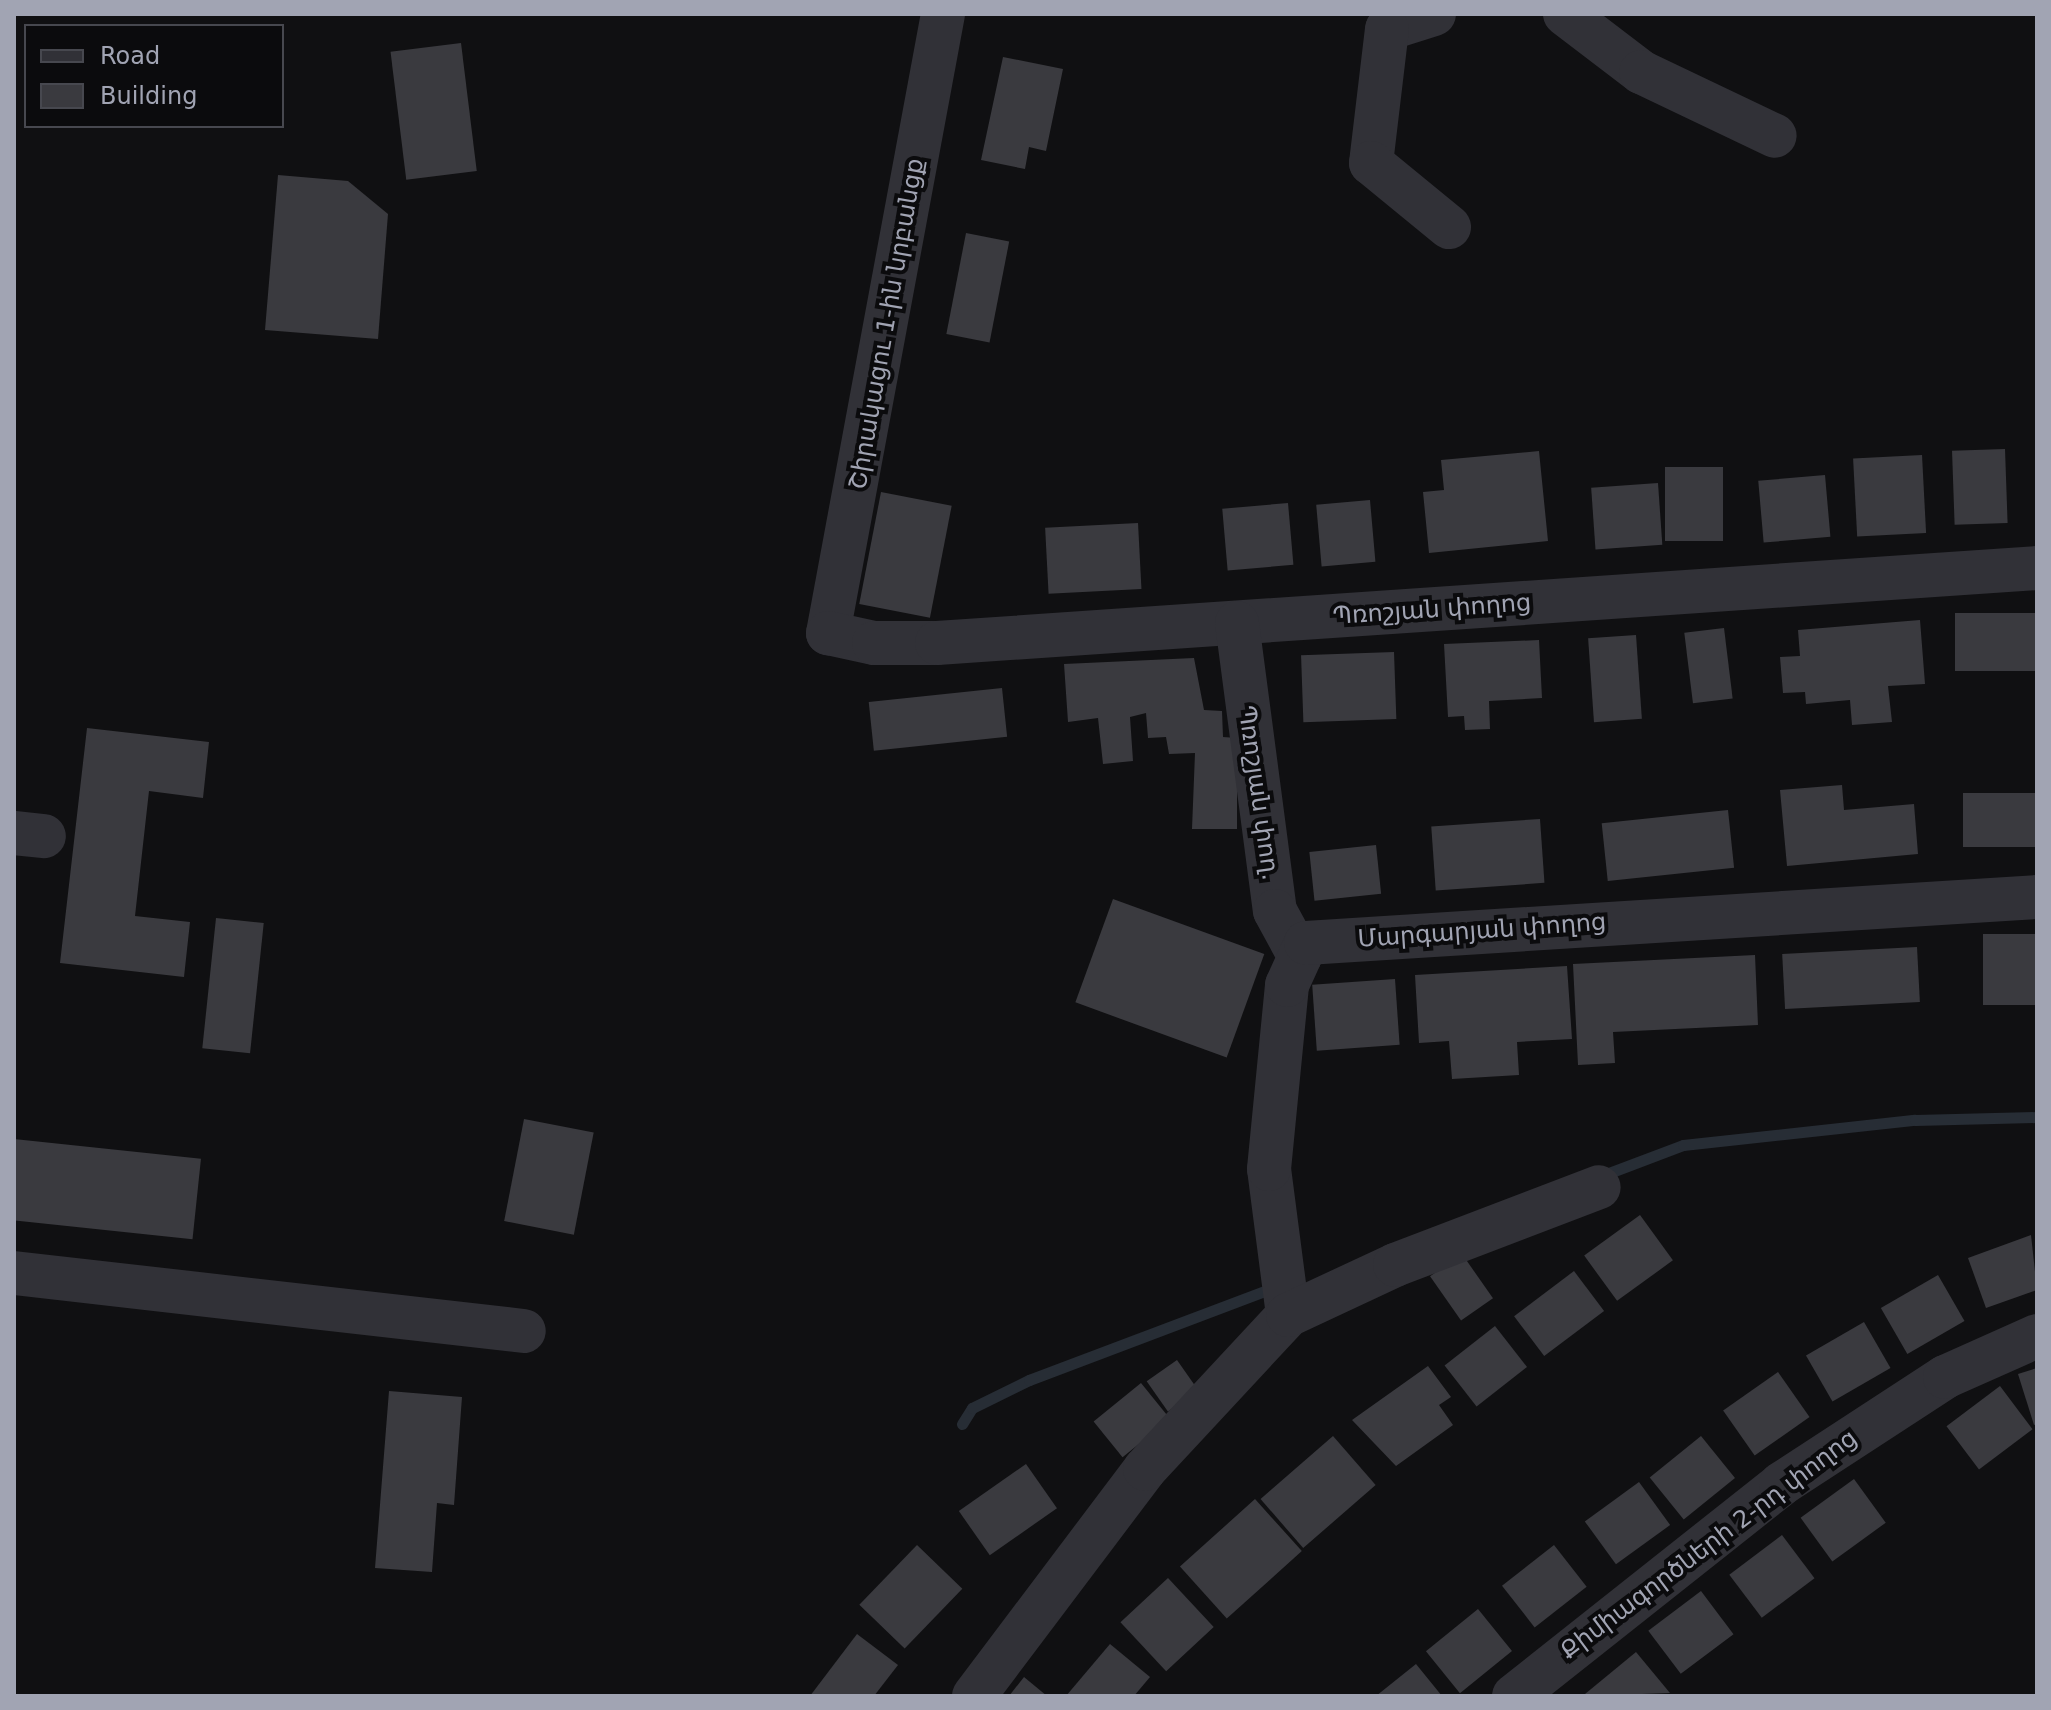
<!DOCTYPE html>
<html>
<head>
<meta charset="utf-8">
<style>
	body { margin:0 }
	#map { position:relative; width:2051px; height:1710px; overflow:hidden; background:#101012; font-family:"DejaVu Sans","Noto Sans Armenian",sans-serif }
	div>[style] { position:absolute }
	.stream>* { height:11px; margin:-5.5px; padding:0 5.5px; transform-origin:5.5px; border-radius:5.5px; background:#272d35 }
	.building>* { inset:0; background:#3a3a3f; transform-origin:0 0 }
	.minor>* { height:44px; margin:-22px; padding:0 22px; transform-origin:22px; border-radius:22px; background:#313137 }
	span { translate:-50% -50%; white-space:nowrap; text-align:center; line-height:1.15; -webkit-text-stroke:8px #0b0b0d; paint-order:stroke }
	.street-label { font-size:24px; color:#a1a4b3 }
	.frame { position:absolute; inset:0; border:16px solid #a1a4b3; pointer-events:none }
	.legend { position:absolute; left:24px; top:24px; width:260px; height:104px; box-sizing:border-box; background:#0b0b0d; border:2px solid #47484f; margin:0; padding:10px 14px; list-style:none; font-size:24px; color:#a1a4b3 }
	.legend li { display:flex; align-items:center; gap:16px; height:40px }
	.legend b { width:40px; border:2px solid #47484f }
</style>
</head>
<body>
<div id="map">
	<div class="stream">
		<div style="left:1601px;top:1176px;width:88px;rotate:-20.7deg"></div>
		<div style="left:1683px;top:1145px;width:233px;rotate:-6.2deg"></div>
		<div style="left:1915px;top:1120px;width:122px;rotate:-1.4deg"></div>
		<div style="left:962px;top:1424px;width:19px;rotate:-58deg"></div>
		<div style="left:972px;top:1408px;width:64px;rotate:-26.2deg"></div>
		<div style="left:1029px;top:1380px;width:263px;rotate:-20.7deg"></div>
	</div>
	<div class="building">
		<div style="left:461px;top:43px;width:129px;height:71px;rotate:83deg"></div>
		<div style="clip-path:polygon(1003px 57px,1063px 69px,1046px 151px,1029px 147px,1025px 169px,981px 160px)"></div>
		<div style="clip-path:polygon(278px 175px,348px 181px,388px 214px,378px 339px,265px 330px)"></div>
		<div style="left:966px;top:233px;width:44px;height:103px;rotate:11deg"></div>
		<div style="left:2005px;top:449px;width:74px;height:53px;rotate:88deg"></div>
		<div style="clip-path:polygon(1539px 451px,1548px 541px,1429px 553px,1423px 492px,1444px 490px,1441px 460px)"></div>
		<div style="left:1922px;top:455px;width:78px;height:69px;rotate:87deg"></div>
		<div style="left:1665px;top:467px;width:58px;height:74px"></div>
		<div style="left:1825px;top:475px;width:62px;height:67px;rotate:85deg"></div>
		<div style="left:1658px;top:483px;width:62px;height:67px;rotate:86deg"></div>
		<div style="left:881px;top:492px;width:72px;height:114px;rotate:11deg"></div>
		<div style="left:1370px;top:500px;width:62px;height:54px;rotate:85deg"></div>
		<div style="left:1288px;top:503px;width:62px;height:66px;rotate:85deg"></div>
		<div style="left:1138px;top:523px;width:66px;height:93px;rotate:87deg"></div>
		<div style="left:2037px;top:613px;width:58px;height:82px;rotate:90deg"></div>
		<div style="clip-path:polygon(1920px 620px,1925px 684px,1888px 686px,1892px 722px,1852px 725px,1850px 700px,1806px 704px,1805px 692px,1783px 693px,1780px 657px,1800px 656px,1798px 630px)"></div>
		<div style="left:1724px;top:628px;width:71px;height:40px;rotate:83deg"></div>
		<div style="left:1636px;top:635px;width:84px;height:48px;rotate:86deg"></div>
		<div style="clip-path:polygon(1539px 640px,1542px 698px,1489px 701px,1490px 729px,1465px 730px,1464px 716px,1448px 717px,1444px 644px)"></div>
		<div style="left:1394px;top:652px;width:67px;height:93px;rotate:88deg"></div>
		<div style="clip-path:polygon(1194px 658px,1204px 710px,1222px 711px,1223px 737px,1237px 738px,1237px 829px,1192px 829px,1195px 753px,1169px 754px,1166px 737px,1148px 738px,1146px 713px,1130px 717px,1133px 761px,1103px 764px,1098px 718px,1068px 722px,1064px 664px)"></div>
		<div style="left:1002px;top:688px;width:49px;height:134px;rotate:84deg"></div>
		<div style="clip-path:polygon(87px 728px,209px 742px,203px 798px,149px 791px,135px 916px,190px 922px,184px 977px,60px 963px)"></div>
		<div style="clip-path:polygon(1842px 785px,1844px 810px,1914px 804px,1918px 854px,1787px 866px,1780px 790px)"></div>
		<div style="left:2037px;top:793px;width:54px;height:74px;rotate:90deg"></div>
		<div style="left:1728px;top:810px;width:58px;height:127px;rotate:84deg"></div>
		<div style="left:1540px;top:819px;width:64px;height:109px;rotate:86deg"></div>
		<div style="left:1376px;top:845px;width:49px;height:67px;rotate:84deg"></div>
		<div style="left:1113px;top:899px;width:161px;height:110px;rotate:20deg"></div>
		<div style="left:216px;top:918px;width:48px;height:131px;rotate:6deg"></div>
		<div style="left:2037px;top:934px;width:71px;height:54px;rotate:90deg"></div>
		<div style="left:1917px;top:947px;width:55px;height:135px;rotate:87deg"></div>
		<div style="clip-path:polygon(1755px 955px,1758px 1025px,1613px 1032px,1615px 1063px,1578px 1065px,1573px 964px)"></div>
		<div style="clip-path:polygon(1567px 966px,1572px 1039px,1517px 1042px,1519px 1075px,1452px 1079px,1449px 1041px,1419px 1043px,1415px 975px)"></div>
		<div style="left:1395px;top:979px;width:66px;height:83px;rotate:86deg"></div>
		<div style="left:524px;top:1119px;width:71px;height:104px;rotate:11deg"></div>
		<div style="left:14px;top:1139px;width:188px;height:81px;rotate:6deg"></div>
		<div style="left:1640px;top:1215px;width:56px;height:69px;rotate:54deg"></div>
		<div style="clip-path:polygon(2031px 1235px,2037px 1290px,1986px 1308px,1968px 1258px)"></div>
		<div style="left:1462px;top:1254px;width:54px;height:39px;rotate:55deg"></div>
		<div style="left:1574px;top:1271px;width:50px;height:75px;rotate:53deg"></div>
		<div style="left:1938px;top:1275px;width:53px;height:66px;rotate:60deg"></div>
		<div style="left:1864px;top:1322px;width:53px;height:67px;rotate:60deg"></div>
		<div style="left:1495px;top:1326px;width:52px;height:64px;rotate:52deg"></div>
		<div style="left:1177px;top:1360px;width:37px;height:37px;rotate:55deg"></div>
		<div style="clip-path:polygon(1428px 1366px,1451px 1397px,1439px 1405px,1453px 1425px,1396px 1466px,1352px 1420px)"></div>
		<div style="clip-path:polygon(2037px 1368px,2037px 1424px,2034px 1425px,2018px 1374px)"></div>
		<div style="left:1778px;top:1372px;width:55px;height:67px;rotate:55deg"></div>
		<div style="left:1141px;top:1383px;width:46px;height:61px;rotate:51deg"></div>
		<div style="left:2000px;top:1386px;width:54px;height:67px;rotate:53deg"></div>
		<div style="clip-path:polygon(389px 1391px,462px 1397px,454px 1505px,437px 1503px,432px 1572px,375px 1568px)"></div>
		<div style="left:1333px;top:1436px;width:65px;height:96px;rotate:49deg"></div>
		<div style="left:1701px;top:1436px;width:54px;height:66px;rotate:51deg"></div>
		<div style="left:1026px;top:1464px;width:54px;height:82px;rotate:55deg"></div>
		<div style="left:1854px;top:1479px;width:54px;height:66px;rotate:54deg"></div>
		<div style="left:1639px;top:1482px;width:53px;height:67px;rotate:54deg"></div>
		<div style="left:1255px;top:1499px;width:70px;height:101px;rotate:48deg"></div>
		<div style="left:1782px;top:1535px;width:54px;height:66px;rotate:53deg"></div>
		<div style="left:917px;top:1545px;width:63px;height:83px;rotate:44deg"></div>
		<div style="left:1554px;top:1545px;width:53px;height:66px;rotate:52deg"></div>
		<div style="left:1168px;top:1578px;width:67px;height:65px;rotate:47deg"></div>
		<div style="left:1701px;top:1591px;width:54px;height:66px;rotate:53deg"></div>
		<div style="left:1478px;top:1609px;width:54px;height:67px;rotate:51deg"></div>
		<div style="clip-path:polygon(857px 1634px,898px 1665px,874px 1696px,810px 1696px)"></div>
		<div style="clip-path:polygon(1110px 1644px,1150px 1677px,1134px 1696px,1066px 1696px)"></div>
		<div style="clip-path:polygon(1636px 1652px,1670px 1693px,1586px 1696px,1585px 1694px)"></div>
		<div style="clip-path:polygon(1416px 1664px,1442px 1696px,1376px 1696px)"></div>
		<div style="clip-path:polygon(1024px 1677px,1047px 1696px,1009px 1696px)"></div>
	</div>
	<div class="minor">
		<div style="left:943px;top:14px;width:630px;rotate:100.52deg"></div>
		<div style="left:828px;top:633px;width:47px;rotate:12.3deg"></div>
		<div style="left:874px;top:643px;width:63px"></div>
		<div style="left:937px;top:643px;width:1103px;rotate:-3.9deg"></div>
		<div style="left:1434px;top:14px;width:49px;rotate:162.3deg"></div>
		<div style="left:1387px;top:29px;width:135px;rotate:96.8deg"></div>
		<div style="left:1371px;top:163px;width:101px;rotate:39.4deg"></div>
		<div style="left:1565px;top:14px;width:96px;rotate:37.3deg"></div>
		<div style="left:1641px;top:72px;width:148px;rotate:25.5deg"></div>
		<div style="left:1237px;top:623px;width:290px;rotate:82.5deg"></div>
		<div style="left:1275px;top:911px;width:52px;rotate:61.5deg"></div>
		<div style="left:14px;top:833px;width:30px;rotate:6deg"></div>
		<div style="left:14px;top:1273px;width:513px;rotate:6.49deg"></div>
		<div style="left:1288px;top:1315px;width:147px;rotate:-97.4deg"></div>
		<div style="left:1269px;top:1169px;width:185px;rotate:-84.4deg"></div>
		<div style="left:1287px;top:985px;width:46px;rotate:-65.7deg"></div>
		<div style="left:1306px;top:943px;width:732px;rotate:-3.6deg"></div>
		<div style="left:974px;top:1696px;width:284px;rotate:-53deg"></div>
		<div style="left:1145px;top:1469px;width:210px;rotate:-47.1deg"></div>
		<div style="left:1288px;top:1315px;width:118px;rotate:-25deg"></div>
		<div style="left:1395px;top:1265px;width:218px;rotate:-20.9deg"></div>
		<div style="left:1514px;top:1696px;width:341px;rotate:-38.4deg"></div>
		<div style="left:1781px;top:1484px;width:196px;rotate:-33.1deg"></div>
		<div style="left:1945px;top:1377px;width:101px;rotate:-24deg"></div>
	</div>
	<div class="street-label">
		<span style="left:887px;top:324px;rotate:-80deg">Շիրակացու 1-ին նրբանցք</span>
		<span style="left:1432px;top:610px;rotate:-4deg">Պռոշյան փողոց</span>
		<span style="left:1258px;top:793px;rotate:82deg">Պռոշյան փող.</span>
		<span style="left:1482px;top:931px;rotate:-4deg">Մարգարյան փողոց</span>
		<span style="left:1709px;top:1545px;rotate:-37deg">Քիմիագործների 2-րդ փողոց</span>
	</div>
	<div class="frame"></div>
	<ul class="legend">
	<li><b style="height:10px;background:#313137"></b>Road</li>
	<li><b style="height:22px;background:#3a3a3f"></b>Building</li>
	</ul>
</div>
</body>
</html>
